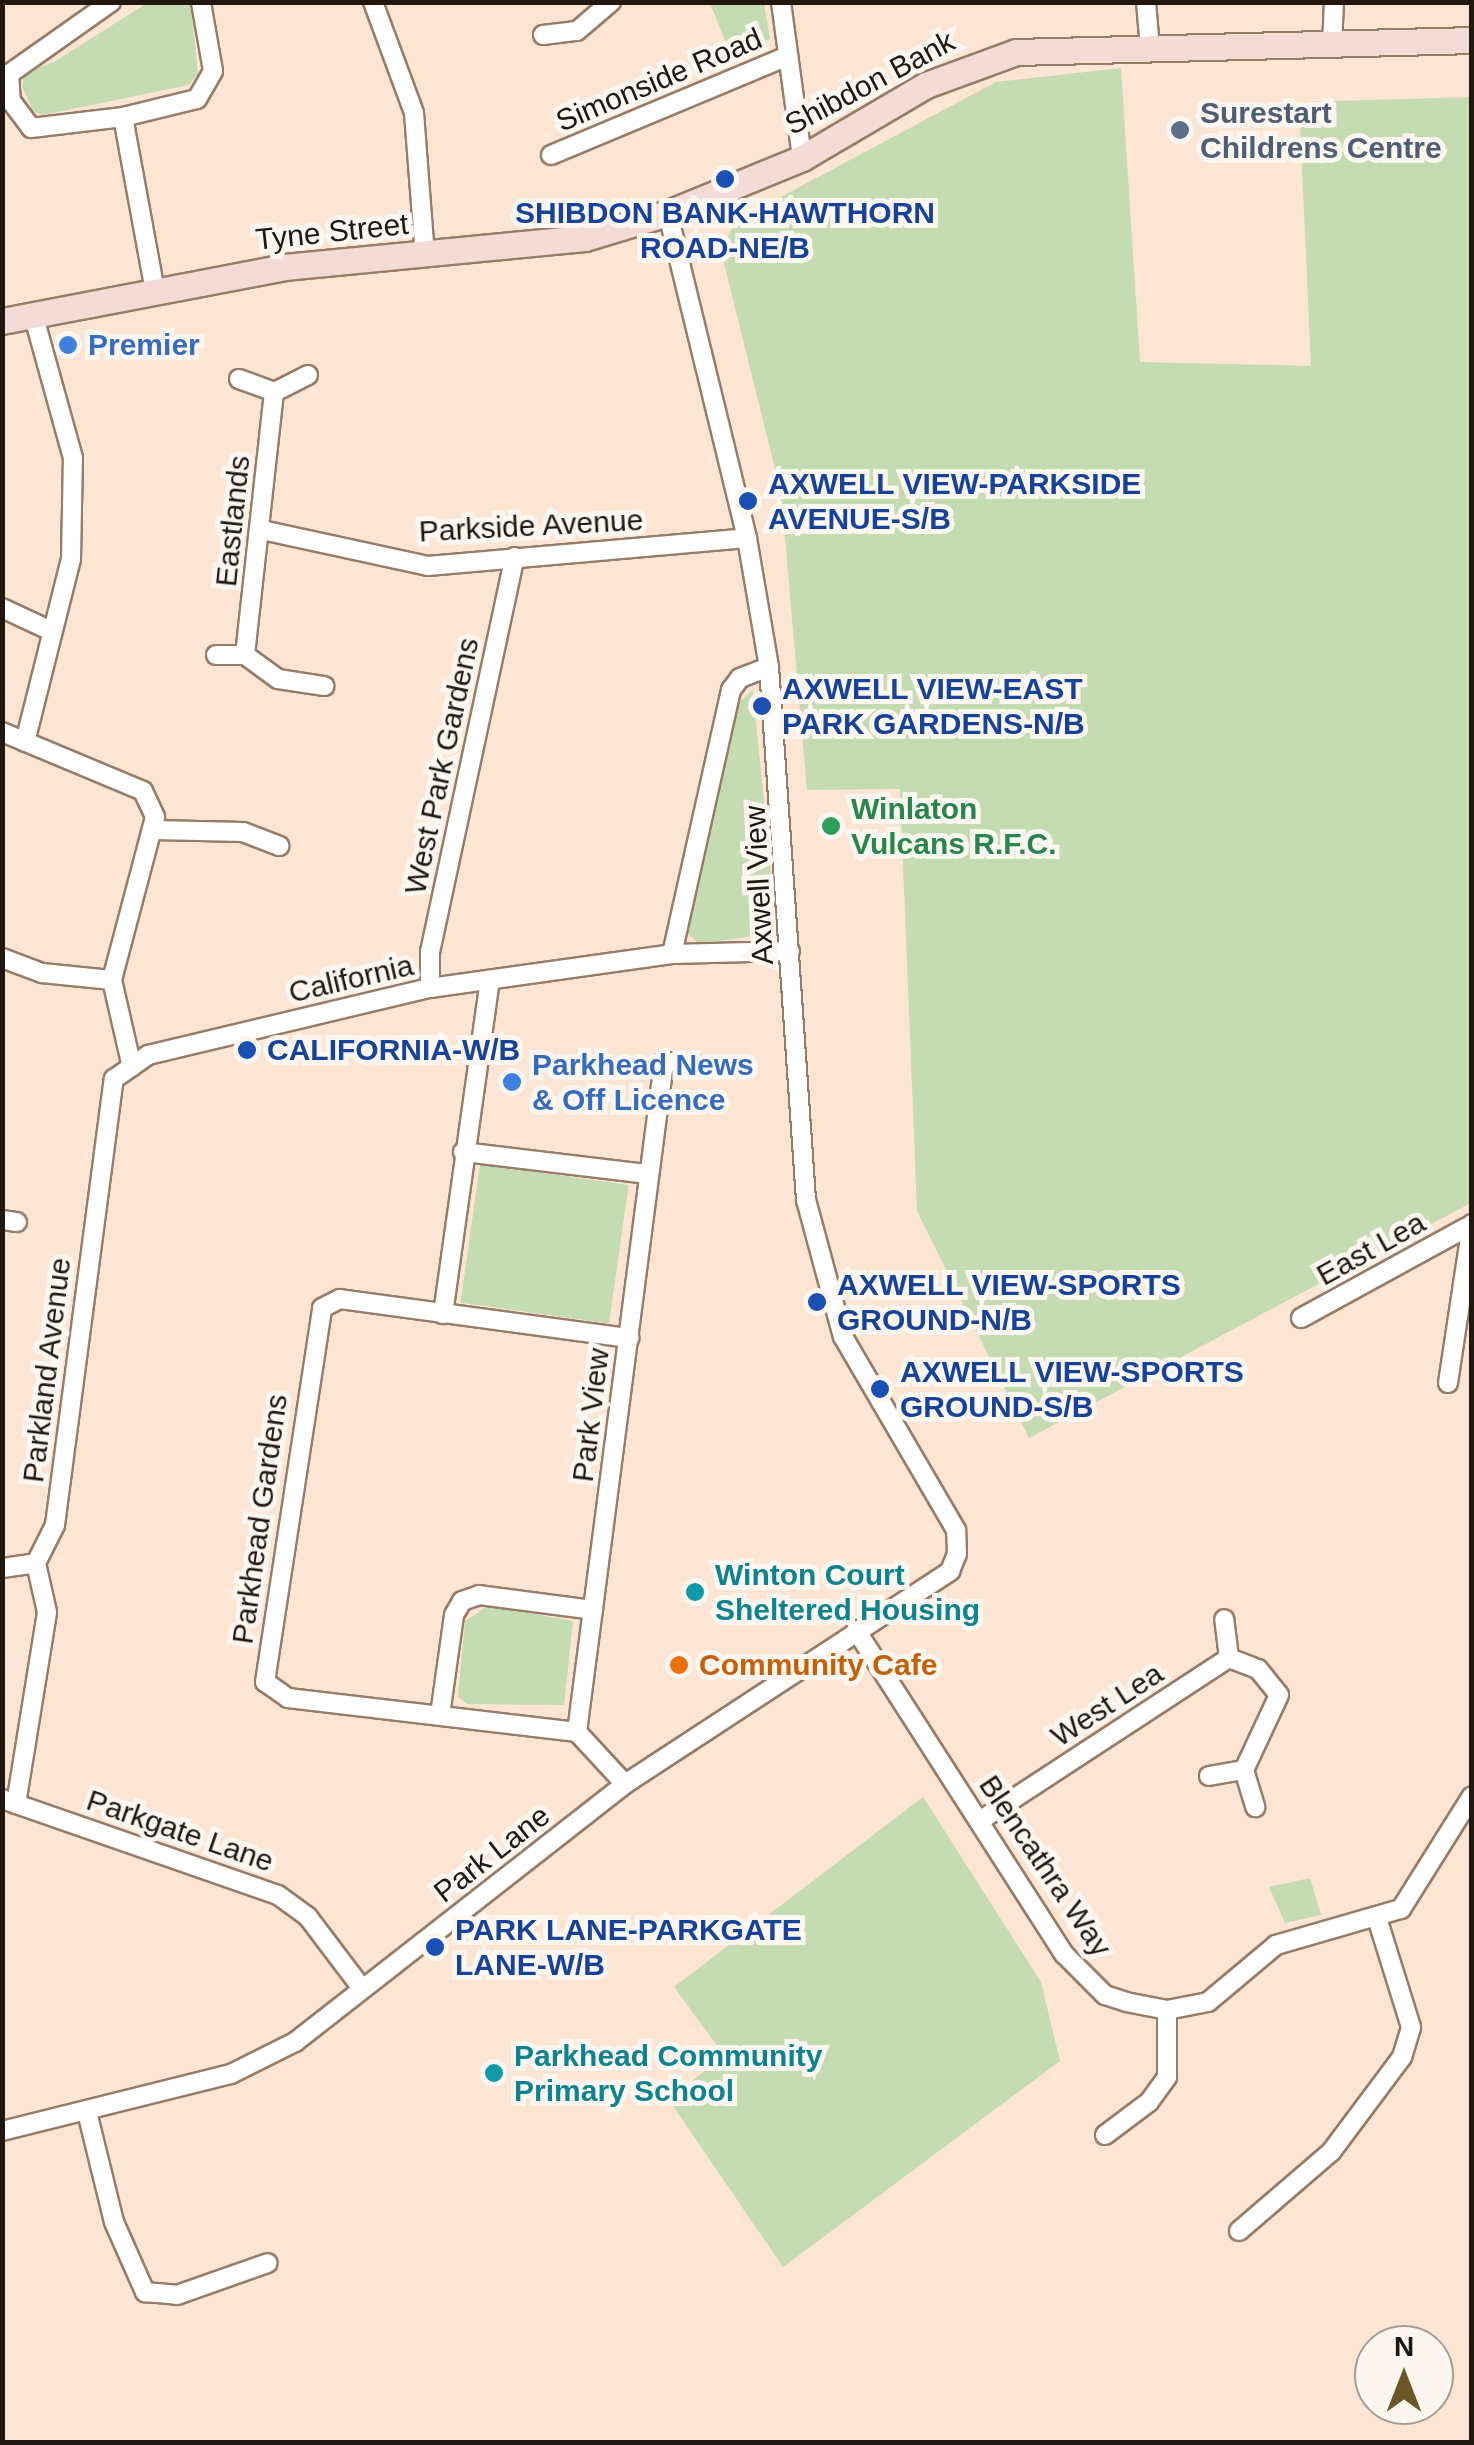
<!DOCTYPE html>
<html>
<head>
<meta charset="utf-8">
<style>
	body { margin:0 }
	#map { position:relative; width:1474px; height:2445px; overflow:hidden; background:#fde5d3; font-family:Helvetica,sans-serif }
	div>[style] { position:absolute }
	.green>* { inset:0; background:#c5dbb1; transform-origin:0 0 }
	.roads { filter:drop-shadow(2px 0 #977c67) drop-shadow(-2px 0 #977c67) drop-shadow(0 2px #977c67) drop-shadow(0 -2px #977c67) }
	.street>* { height:18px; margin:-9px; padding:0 9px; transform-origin:9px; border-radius:9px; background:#fff }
	.secondary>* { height:25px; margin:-12.5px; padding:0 12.5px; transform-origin:12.5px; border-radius:12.5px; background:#f2dcd5 }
	.dots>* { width:28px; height:28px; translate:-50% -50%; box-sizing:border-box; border:5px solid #fcf6f1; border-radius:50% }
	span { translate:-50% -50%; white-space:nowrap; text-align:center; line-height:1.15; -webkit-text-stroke:10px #fcf6f1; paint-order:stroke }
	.street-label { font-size:30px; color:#21170f }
	.service-label { font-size:30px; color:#4e5e75; font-weight:700 }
	.left { translate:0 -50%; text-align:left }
	.transit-label { font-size:30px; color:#164399; font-weight:700 }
	.shop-label { font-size:30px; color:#366cbe; font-weight:700 }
	.leisure-label { font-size:30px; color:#27864d; font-weight:700 }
	.culture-label { font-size:30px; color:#0d838f; font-weight:700 }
	.food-label { font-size:30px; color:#c56008; font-weight:700 }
	.frame { position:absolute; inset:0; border:5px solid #21170f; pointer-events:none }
	.north { position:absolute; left:1354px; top:2325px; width:100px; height:100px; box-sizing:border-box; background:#fcf6f1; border:2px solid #a49d97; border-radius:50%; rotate:0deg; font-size:28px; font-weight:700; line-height:40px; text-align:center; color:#21170f }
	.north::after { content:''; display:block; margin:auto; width:35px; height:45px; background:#6d5726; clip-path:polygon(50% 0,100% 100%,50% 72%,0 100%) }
</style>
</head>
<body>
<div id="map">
	<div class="green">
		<div style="clip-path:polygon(147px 3px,191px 3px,198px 74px,189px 85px,43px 115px,33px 111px,22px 86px,25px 72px,54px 62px)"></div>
		<div style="clip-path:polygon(710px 3px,764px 3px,770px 39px,731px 55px)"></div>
		<div style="clip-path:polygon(1121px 68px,1140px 362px,1311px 366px,1299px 102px,1471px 97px,1471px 1203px,1029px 1438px,917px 1211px,900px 789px,807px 790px,781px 493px,721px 251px,736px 221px,996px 82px)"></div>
		<div style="clip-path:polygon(753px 690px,774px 904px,759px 935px,699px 944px,688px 934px,687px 918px,740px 701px)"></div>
		<div style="left:480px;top:1164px;width:150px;height:140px;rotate:8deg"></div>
		<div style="clip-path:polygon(488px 1606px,573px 1621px,564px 1705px,467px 1704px,458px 1697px,465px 1621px)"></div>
		<div style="clip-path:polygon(923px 1797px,1041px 1982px,1060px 2061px,783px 2267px,669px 2100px,724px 2055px,674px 1987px)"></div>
		<div style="clip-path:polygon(1310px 1878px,1321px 1915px,1285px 1923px,1269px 1887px)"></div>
	</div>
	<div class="roads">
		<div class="street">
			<div style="left:111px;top:2px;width:125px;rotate:144.8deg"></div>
			<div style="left:9px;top:74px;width:27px;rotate:86deg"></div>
			<div style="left:11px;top:101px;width:34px;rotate:53deg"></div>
			<div style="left:31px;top:128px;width:93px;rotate:-6.8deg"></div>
			<div style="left:123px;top:117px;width:76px;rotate:-13.7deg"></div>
			<div style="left:197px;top:99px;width:32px;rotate:-60deg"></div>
			<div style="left:213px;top:71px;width:70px;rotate:-99.9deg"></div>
			<div style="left:373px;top:2px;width:118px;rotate:69.7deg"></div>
			<div style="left:414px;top:113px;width:142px;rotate:85.6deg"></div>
			<div style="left:781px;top:2px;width:157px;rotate:82.3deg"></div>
			<div style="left:1146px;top:2px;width:47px;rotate:85.1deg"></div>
			<div style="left:543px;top:35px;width:34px;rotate:-7deg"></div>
			<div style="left:577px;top:31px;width:45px;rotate:-40.5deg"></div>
			<div style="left:1332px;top:47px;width:45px;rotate:-87.5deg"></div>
			<div style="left:123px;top:117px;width:177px;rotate:79.6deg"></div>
			<div style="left:551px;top:155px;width:257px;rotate:-22.7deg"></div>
			<div style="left:308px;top:375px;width:38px;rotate:153deg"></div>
			<div style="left:274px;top:392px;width:265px;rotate:96.3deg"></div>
			<div style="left:245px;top:655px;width:41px;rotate:36deg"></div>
			<div style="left:278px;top:679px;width:47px;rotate:8.7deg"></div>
			<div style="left:239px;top:379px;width:37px;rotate:20deg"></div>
			<div style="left:262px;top:530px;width:170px;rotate:12.2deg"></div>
			<div style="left:428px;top:566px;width:320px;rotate:-5deg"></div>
			<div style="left:2px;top:608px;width:54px;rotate:25.1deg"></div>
			<div style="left:216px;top:655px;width:29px"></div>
			<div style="left:2px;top:732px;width:153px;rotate:22.7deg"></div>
			<div style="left:143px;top:791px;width:29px;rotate:65deg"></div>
			<div style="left:155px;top:817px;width:169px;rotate:104.8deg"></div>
			<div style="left:112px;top:980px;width:89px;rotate:77.1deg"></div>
			<div style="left:25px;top:742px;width:189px;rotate:-75.9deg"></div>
			<div style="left:71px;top:559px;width:101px;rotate:-88.9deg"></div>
			<div style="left:73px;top:458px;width:149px;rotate:-105.5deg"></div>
			<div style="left:154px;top:830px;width:89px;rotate:1.3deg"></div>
			<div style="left:243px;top:832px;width:39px;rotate:21deg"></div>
			<div style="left:672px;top:954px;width:271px;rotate:-77.4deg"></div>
			<div style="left:731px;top:690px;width:15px;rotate:-53deg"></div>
			<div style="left:740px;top:678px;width:31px;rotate:-21deg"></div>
			<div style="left:2px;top:958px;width:43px;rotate:20.6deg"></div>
			<div style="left:42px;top:973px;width:70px;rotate:5.7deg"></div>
			<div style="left:430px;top:988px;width:36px;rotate:-90deg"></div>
			<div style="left:430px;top:952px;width:404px;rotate:-77.9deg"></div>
			<div style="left:463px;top:1152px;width:186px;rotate:6.8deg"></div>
			<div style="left:2px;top:1220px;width:15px;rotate:8deg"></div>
			<div style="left:443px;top:1314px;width:336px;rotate:-82deg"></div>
			<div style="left:1301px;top:1318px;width:189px;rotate:-28.7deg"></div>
			<div style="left:1448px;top:1383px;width:161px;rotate:-81.4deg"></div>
			<div style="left:2px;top:1568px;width:34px;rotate:-8deg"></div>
			<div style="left:856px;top:1630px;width:385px;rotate:57.3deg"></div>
			<div style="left:1064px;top:1954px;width:58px;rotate:45deg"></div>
			<div style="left:1105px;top:1995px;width:22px;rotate:18deg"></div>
			<div style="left:1126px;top:2002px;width:42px;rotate:11deg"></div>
			<div style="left:1167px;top:2010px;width:42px;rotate:-11deg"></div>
			<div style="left:1208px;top:2002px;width:89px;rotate:-40deg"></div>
			<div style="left:1276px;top:1945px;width:130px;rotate:-16.1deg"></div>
			<div style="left:1401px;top:1909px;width:133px;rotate:-57.9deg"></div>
			<div style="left:1229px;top:1658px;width:31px;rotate:21deg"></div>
			<div style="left:1258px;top:1669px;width:33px;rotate:51deg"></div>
			<div style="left:1279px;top:1695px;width:83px;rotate:115deg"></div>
			<div style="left:440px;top:1715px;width:101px;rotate:-82deg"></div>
			<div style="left:454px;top:1615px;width:16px;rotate:-60deg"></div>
			<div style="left:462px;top:1601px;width:18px;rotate:-19deg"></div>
			<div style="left:479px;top:1595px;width:115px;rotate:7.5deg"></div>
			<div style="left:577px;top:1732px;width:291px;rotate:-173.3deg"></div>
			<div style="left:288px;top:1698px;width:28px;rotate:-145deg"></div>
			<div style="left:265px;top:1682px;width:378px;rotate:-81.3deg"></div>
			<div style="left:322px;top:1308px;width:20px;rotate:-27deg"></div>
			<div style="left:340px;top:1299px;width:292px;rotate:7.7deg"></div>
			<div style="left:1209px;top:1776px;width:36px;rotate:-10deg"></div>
			<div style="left:1244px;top:1770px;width:39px;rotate:73deg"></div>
			<div style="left:625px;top:1784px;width:71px;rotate:-132.7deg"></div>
			<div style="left:577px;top:1732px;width:676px;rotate:-82.6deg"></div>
			<div style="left:664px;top:1062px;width:28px"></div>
			<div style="left:2px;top:1799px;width:292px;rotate:19.2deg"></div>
			<div style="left:278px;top:1895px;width:37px;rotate:36deg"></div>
			<div style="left:308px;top:1917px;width:88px;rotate:52.9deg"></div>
			<div style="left:16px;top:1804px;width:194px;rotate:-80.8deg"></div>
			<div style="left:47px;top:1612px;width:50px;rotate:-102.7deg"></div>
			<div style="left:36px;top:1563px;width:42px;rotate:-63.4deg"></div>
			<div style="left:55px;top:1525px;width:450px;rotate:-82.5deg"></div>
			<div style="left:114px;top:1079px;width:42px;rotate:-35.2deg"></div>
			<div style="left:148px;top:1055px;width:290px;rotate:-13.4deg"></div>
			<div style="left:430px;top:988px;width:244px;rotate:-8deg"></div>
			<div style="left:672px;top:954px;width:118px;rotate:-1.5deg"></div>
			<div style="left:981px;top:1820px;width:296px;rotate:-33.2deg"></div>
			<div style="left:1229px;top:1658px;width:39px;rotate:-97deg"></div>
			<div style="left:87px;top:2112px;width:113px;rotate:76.2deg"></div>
			<div style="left:114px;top:2222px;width:77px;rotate:66.1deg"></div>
			<div style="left:145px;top:2292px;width:32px;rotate:5deg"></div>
			<div style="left:177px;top:2295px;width:96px;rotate:-19.4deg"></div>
			<div style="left:2px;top:2131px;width:236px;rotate:-14deg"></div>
			<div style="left:231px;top:2074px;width:72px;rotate:-26.6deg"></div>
			<div style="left:295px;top:2042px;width:419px;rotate:-38deg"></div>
			<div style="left:625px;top:1784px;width:389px;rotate:-33.2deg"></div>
			<div style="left:950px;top:1571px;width:18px;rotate:-68deg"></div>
			<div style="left:957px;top:1554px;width:24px;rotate:-92deg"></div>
			<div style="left:956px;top:1530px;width:224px;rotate:-120.3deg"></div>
			<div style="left:843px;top:1337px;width:142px;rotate:-105.1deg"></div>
			<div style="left:806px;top:1200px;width:534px;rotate:-93.97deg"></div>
			<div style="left:769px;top:667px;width:131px;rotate:-99.7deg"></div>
			<div style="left:747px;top:538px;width:334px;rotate:-103.7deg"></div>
			<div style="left:1105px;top:2135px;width:55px;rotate:-36.9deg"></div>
			<div style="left:1149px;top:2102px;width:31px;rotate:-54deg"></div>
			<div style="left:1167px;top:2077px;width:67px;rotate:-90deg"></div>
			<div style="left:1239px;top:2231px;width:121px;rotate:-40.7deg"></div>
			<div style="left:1331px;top:2152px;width:119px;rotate:-53.2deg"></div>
			<div style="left:1402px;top:2057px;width:31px;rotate:-73deg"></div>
			<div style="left:1411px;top:2027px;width:111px;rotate:-107.3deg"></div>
		</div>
		<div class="secondary">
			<div style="left:2px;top:321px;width:287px;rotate:-10.8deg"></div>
			<div style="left:284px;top:267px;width:302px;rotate:-5.5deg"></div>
			<div style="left:585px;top:238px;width:87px;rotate:-16.8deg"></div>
			<div style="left:668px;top:213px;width:145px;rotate:-22.3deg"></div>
			<div style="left:802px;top:158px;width:144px;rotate:-30.5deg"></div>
			<div style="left:926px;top:85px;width:96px;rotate:-20.1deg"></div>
			<div style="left:1016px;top:52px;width:456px;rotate:-1.5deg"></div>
		</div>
	</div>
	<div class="dots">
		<div style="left:1180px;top:130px;background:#5c6f8a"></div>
		<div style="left:725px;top:179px;background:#1a4fb4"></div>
		<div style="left:68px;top:345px;background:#3f7fe0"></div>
		<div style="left:748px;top:501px;background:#1a4fb4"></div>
		<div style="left:762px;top:706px;background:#1a4fb4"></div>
		<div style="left:831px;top:826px;background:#2e9e5b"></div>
		<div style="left:247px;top:1050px;background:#1a4fb4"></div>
		<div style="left:512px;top:1082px;background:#3f7fe0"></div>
		<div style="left:817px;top:1302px;background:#1a4fb4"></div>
		<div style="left:880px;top:1389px;background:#1a4fb4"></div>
		<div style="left:695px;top:1592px;background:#0f9aa8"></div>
		<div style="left:679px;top:1665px;background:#e8710a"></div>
		<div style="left:435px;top:1947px;background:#1a4fb4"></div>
		<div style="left:494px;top:2073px;background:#0f9aa8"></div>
	</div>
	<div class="street-label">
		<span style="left:659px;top:80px;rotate:-23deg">Simonside Road</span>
		<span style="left:870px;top:83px;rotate:-28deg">Shibdon Bank</span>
		<span style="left:332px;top:232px;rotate:-6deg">Tyne Street</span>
		<span style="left:233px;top:521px;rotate:-84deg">Eastlands</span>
		<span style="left:531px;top:526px;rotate:-3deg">Parkside Avenue</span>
		<span style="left:442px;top:766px;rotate:-78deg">West Park Gardens</span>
		<span style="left:759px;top:885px;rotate:-93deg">Axwell View</span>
		<span style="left:351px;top:979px;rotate:-13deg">California</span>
		<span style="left:1371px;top:1249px;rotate:-29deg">East Lea</span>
		<span style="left:47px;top:1370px;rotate:-83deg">Parkland Avenue</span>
		<span style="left:591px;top:1415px;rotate:-83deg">Park View</span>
		<span style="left:260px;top:1519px;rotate:-82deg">Parkhead Gardens</span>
		<span style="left:1107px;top:1705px;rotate:-33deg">West Lea</span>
		<span style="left:180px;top:1831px;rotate:19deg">Parkgate Lane</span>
		<span style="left:492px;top:1854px;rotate:-38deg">Park Lane</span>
		<span style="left:1045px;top:1866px;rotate:56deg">Blencathra Way</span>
	</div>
	<div class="service-label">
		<span class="left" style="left:1200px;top:130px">Surestart<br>Childrens Centre</span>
	</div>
	<div class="transit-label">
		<span style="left:725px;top:230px">SHIBDON BANK-HAWTHORN<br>ROAD-NE/B</span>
		<span class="left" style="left:768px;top:501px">AXWELL VIEW-PARKSIDE<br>AVENUE-S/B</span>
		<span class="left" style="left:782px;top:706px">AXWELL VIEW-EAST<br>PARK GARDENS-N/B</span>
		<span class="left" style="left:267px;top:1050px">CALIFORNIA-W/B</span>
		<span class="left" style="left:837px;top:1302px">AXWELL VIEW-SPORTS<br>GROUND-N/B</span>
		<span class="left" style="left:900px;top:1389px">AXWELL VIEW-SPORTS<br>GROUND-S/B</span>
		<span class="left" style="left:455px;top:1947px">PARK LANE-PARKGATE<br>LANE-W/B</span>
	</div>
	<div class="shop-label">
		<span class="left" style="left:88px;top:345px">Premier</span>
		<span class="left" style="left:532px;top:1082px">Parkhead News<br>&amp; Off Licence</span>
	</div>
	<div class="leisure-label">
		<span class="left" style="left:851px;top:826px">Winlaton<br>Vulcans R.F.C.</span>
	</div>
	<div class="culture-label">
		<span class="left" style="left:715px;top:1592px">Winton Court<br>Sheltered Housing</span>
		<span class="left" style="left:514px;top:2073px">Parkhead Community<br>Primary School</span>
	</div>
	<div class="food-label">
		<span class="left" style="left:699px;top:1665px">Community Cafe</span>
	</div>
	<div class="frame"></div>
	<div class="north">N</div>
</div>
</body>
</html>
